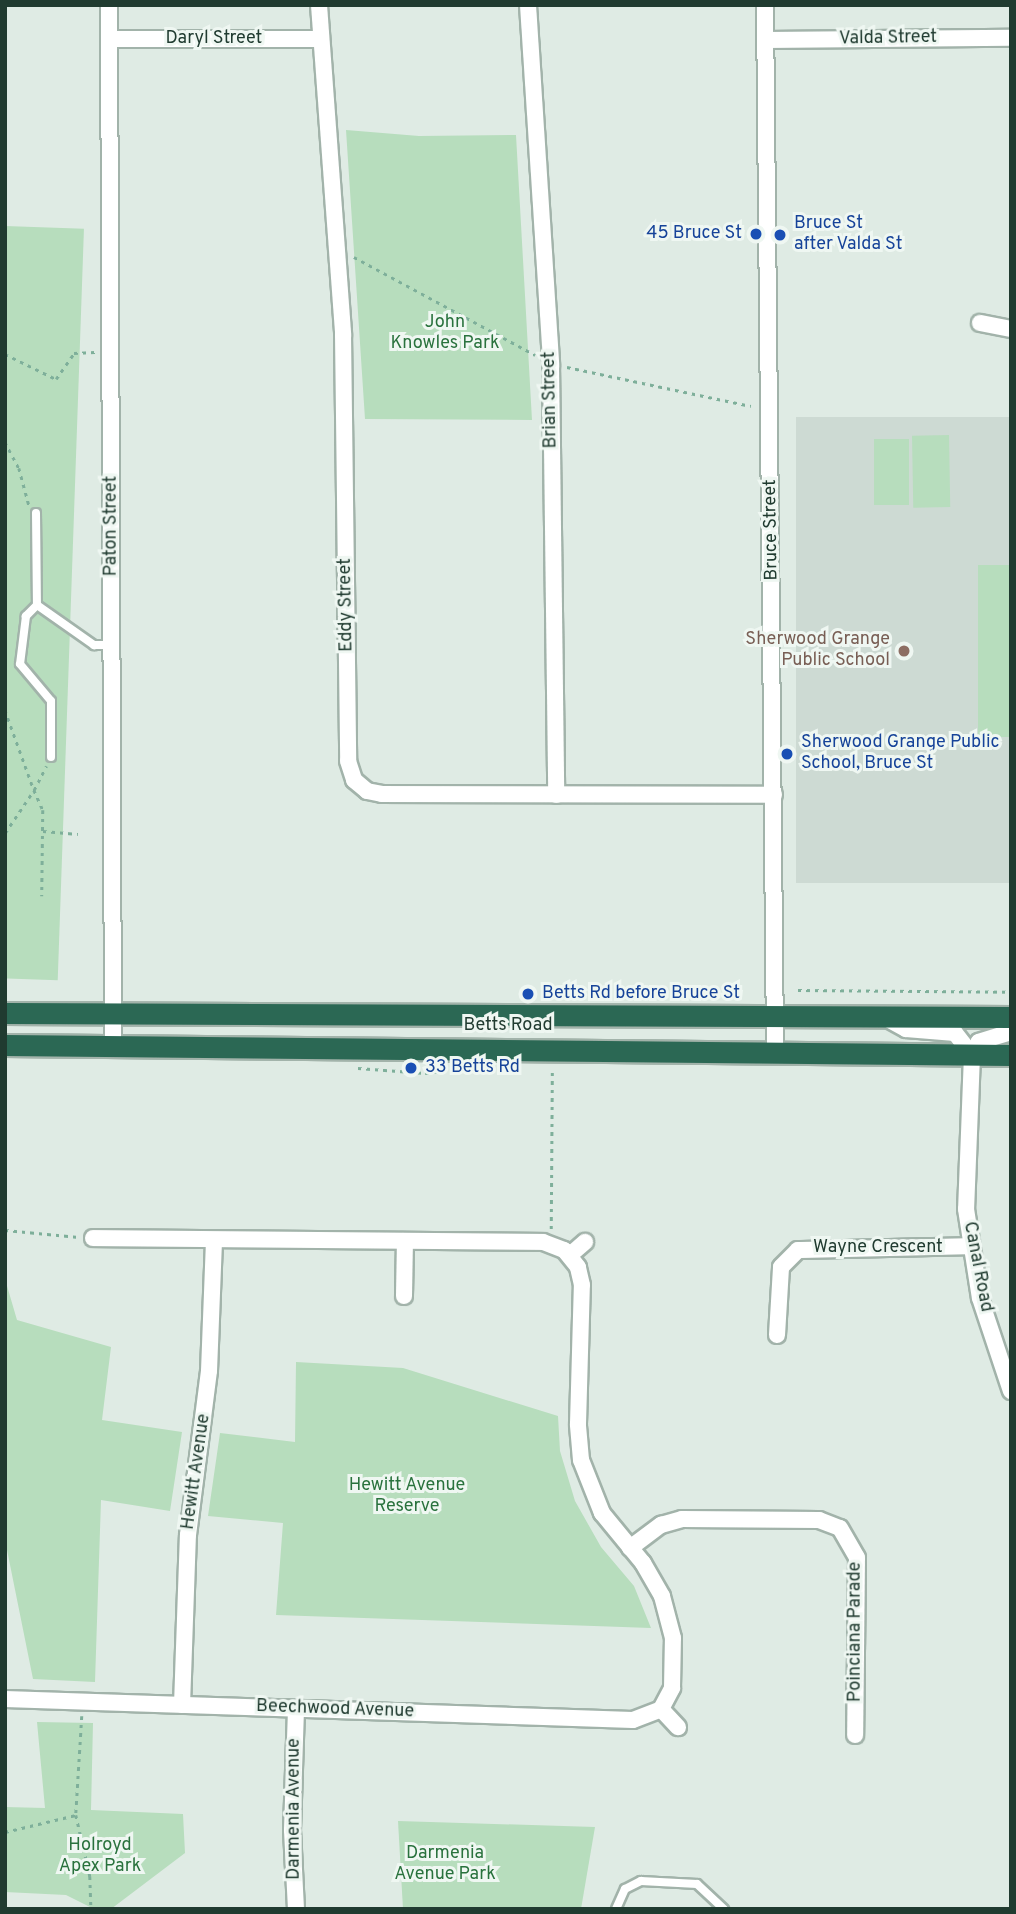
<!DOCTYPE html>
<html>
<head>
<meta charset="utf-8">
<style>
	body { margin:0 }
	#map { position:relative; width:1016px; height:1914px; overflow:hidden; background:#dfebe4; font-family:Overpass,sans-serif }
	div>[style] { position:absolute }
	.built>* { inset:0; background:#cddad3; transform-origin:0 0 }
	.green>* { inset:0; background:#b7ddbd; transform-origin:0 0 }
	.path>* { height:2.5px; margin-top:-1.25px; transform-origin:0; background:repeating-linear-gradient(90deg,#7eaf9a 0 3.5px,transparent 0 8.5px) }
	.roads { filter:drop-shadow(2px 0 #a2b3aa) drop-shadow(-2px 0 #a2b3aa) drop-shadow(0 2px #a2b3aa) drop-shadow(0 -2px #a2b3aa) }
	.lane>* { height:8px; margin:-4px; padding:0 4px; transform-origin:4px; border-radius:4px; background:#fff }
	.street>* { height:16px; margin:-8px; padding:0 8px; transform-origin:8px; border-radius:8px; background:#fff }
	.highway>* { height:21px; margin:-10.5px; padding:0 10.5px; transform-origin:10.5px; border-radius:10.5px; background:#2b6854 }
	.dots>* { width:19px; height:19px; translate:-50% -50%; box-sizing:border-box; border:4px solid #eff7f2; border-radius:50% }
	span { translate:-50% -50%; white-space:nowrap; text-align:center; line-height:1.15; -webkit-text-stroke:6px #eff7f2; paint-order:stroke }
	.street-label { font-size:18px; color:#203b30 }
	.transit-label { font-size:18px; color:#164399 }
	.left { translate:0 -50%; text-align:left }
	.right { translate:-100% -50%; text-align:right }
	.park-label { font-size:18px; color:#29723d }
	.education-label { font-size:18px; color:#785e54 }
	.frame { position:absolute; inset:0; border:7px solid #203b30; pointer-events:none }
</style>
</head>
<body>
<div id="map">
	<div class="built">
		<div style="left:1011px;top:417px;width:466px;height:215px;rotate:90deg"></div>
	</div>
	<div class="green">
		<div style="clip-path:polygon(346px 130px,419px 136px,516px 135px,532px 420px,365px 419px)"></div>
		<div style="left:5px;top:226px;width:79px;height:752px;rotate:2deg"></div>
		<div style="left:949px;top:435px;width:72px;height:37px;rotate:89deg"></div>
		<div style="left:874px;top:439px;width:35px;height:66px"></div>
		<div style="left:978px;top:565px;width:33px;height:172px"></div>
		<div style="clip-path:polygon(5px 1279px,17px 1320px,111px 1347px,102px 1420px,182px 1432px,170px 1511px,101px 1500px,95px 1682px,33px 1679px,5px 1540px)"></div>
		<div style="clip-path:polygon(296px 1362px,403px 1368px,558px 1416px,560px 1451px,575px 1501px,601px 1547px,634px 1586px,651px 1628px,276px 1615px,283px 1523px,208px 1516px,220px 1433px,295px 1442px)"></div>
		<div style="clip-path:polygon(37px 1722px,93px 1723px,91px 1810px,183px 1814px,185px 1853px,111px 1909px,94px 1909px,66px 1895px,5px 1892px,5px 1807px,45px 1808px)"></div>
		<div style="clip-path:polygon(398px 1821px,595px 1827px,581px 1909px,403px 1909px)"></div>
	</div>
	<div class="path">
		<div style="left:354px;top:257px;width:206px;rotate:28.4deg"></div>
		<div style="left:5px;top:354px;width:57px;rotate:26.1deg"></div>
		<div style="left:56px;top:379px;width:32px;rotate:-55deg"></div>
		<div style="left:74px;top:353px;width:21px;rotate:-3deg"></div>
		<div style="left:567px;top:367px;width:188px;rotate:12deg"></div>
		<div style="left:5px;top:385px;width:31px;rotate:90deg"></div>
		<div style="left:5px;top:442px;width:30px;rotate:62deg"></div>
		<div style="left:19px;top:468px;width:39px;rotate:75deg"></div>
		<div style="left:5px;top:710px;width:85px;rotate:70.1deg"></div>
		<div style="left:34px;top:790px;width:27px;rotate:-63deg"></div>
		<div style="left:43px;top:831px;width:35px;rotate:5deg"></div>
		<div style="left:5px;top:833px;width:52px;rotate:-56deg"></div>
		<div style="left:34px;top:790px;width:22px;rotate:66deg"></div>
		<div style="left:43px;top:810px;width:86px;rotate:90.7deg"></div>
		<div style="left:798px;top:990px;width:213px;rotate:0.5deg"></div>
		<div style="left:358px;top:1068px;width:67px;rotate:4.3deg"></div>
		<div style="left:425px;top:1073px;width:28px;rotate:-8deg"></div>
		<div style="left:551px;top:1229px;width:161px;rotate:-89.6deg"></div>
		<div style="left:5px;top:1230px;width:74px;rotate:5.4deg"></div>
		<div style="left:82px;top:1716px;width:99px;rotate:93.5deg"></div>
		<div style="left:76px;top:1815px;width:63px;rotate:77.1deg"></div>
		<div style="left:90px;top:1876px;width:33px;rotate:88deg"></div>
		<div style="left:5px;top:1832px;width:73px;rotate:-13.5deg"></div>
	</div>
	<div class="roads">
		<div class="lane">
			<div style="left:36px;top:513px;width:92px;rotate:89.4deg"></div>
			<div style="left:37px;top:605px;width:70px;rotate:35.1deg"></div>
			<div style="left:94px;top:645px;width:19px"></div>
			<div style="left:37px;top:605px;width:16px;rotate:135deg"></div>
			<div style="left:26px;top:616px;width:48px;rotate:97.1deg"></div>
			<div style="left:20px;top:664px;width:48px;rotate:50deg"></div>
			<div style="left:51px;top:701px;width:56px;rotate:90deg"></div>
			<div style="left:616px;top:1909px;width:22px;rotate:-66deg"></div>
			<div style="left:625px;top:1889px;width:18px;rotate:-27deg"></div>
			<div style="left:641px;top:1881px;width:56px;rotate:3.1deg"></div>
			<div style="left:697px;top:1884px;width:37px;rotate:43deg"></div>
		</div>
		<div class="street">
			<div style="left:109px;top:5px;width:1042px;rotate:89.78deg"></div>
			<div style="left:319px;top:5px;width:330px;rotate:85.8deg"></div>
			<div style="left:343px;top:334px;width:427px;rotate:89.3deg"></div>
			<div style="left:348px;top:761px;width:20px;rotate:72deg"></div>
			<div style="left:354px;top:780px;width:17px;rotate:40deg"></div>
			<div style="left:367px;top:791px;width:15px;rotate:11deg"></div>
			<div style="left:382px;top:794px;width:392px;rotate:0.1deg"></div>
			<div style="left:528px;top:5px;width:360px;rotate:86.3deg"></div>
			<div style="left:551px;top:364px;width:431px;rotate:89.3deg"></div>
			<div style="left:765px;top:5px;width:1049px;rotate:89.45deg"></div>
			<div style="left:109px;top:39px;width:211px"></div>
			<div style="left:765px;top:40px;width:246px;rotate:-0.5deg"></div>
			<div style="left:980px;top:323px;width:32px;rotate:11deg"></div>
			<div style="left:884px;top:1017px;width:25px;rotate:29deg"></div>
			<div style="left:906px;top:1029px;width:49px;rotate:4.7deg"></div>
			<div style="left:955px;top:1033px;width:28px;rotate:52deg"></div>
			<div style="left:1011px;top:1032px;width:34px;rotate:163deg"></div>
			<div style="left:979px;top:1042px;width:15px;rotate:118deg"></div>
			<div style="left:972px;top:1055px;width:154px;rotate:92.2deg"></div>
			<div style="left:966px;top:1209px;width:90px;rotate:81.1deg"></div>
			<div style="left:980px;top:1298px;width:98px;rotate:71.6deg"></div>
			<div style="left:570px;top:1255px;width:20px;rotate:-41deg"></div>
			<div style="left:404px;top:1296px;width:55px;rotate:-89deg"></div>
			<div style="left:777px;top:1335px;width:68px;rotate:-86.6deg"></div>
			<div style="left:781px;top:1267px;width:24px;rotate:-45deg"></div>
			<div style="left:798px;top:1250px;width:171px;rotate:-1.3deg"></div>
			<div style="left:630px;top:1548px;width:39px;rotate:-37deg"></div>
			<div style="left:661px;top:1525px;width:22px;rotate:-16deg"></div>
			<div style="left:682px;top:1519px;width:137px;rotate:0.4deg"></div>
			<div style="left:819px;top:1520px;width:22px;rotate:21deg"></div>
			<div style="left:840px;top:1528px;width:34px;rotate:60deg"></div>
			<div style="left:857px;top:1558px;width:177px;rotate:90.6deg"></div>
			<div style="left:5px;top:1699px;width:628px;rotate:1.92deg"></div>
			<div style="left:633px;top:1720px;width:30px;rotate:-21deg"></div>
			<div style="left:661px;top:1709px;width:24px;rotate:-62deg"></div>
			<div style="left:672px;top:1688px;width:50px;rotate:-88.9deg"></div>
			<div style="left:673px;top:1638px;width:43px;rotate:-104.7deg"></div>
			<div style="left:662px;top:1596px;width:38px;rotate:-120deg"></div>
			<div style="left:643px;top:1563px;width:65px;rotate:-129.4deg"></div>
			<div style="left:602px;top:1513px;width:57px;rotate:-111.6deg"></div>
			<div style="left:581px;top:1460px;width:36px;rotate:-95deg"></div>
			<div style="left:578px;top:1424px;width:139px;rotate:-88.4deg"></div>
			<div style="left:582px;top:1285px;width:18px;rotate:-103deg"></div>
			<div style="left:578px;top:1267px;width:22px;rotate:-129deg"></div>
			<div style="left:564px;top:1250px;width:22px;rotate:-159deg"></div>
			<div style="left:543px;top:1242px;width:450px;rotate:-179.5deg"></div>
			<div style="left:182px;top:1705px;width:170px;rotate:-88deg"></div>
			<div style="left:188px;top:1535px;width:165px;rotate:-82.7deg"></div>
			<div style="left:209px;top:1371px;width:131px;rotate:-87.8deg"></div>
			<div style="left:661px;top:1709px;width:25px;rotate:47deg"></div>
			<div style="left:296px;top:1909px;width:79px;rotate:-92.9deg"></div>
			<div style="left:292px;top:1830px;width:121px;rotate:-88.1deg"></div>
		</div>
		<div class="highway">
			<div style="left:5px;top:1013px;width:1006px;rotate:0.23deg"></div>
			<div style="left:5px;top:1045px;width:1006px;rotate:0.57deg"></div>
		</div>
	</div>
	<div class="dots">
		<div style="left:756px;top:234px;background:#1a4fb4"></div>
		<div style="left:780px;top:235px;background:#1a4fb4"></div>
		<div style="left:904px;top:651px;background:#8d6e63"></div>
		<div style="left:787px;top:754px;background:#1a4fb4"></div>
		<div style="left:528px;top:994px;background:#1a4fb4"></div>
		<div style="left:411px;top:1068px;background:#1a4fb4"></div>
	</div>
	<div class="street-label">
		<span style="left:214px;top:39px">Daryl Street</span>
		<span style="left:888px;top:39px;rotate:-1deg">Valda Street</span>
		<span style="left:551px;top:400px;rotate:-91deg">Brian Street</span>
		<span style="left:112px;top:526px;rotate:-90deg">Paton Street</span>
		<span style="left:772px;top:530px;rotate:-91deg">Bruce Street</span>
		<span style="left:347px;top:605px;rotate:-91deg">Eddy Street</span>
		<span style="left:508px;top:1026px">Betts Road</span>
		<span style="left:878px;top:1248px">Wayne Crescent</span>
		<span style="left:977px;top:1267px;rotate:79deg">Canal Road</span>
		<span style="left:197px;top:1472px;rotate:-82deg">Hewitt Avenue</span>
		<span style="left:856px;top:1632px;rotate:-90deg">Poinciana Parade</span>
		<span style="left:335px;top:1710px;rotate:2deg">Beechwood Avenue</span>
		<span style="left:295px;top:1809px;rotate:-90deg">Darmenia Avenue</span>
	</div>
	<div class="transit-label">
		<span class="left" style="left:794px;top:235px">Bruce St<br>after Valda St</span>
		<span class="right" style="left:742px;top:234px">45 Bruce St</span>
		<span class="left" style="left:801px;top:754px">Sherwood Grange Public<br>School, Bruce St</span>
		<span class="left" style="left:542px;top:994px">Betts Rd before Bruce St</span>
		<span class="left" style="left:425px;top:1068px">33 Betts Rd</span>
	</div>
	<div class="park-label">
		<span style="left:445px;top:334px">John<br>Knowles Park</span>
		<span style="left:407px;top:1497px">Hewitt Avenue<br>Reserve</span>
		<span style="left:100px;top:1857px">Holroyd<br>Apex Park</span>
		<span style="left:445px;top:1865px">Darmenia<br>Avenue Park</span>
	</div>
	<div class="education-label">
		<span class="right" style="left:890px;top:651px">Sherwood Grange<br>Public School</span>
	</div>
	<div class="frame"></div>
</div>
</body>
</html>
